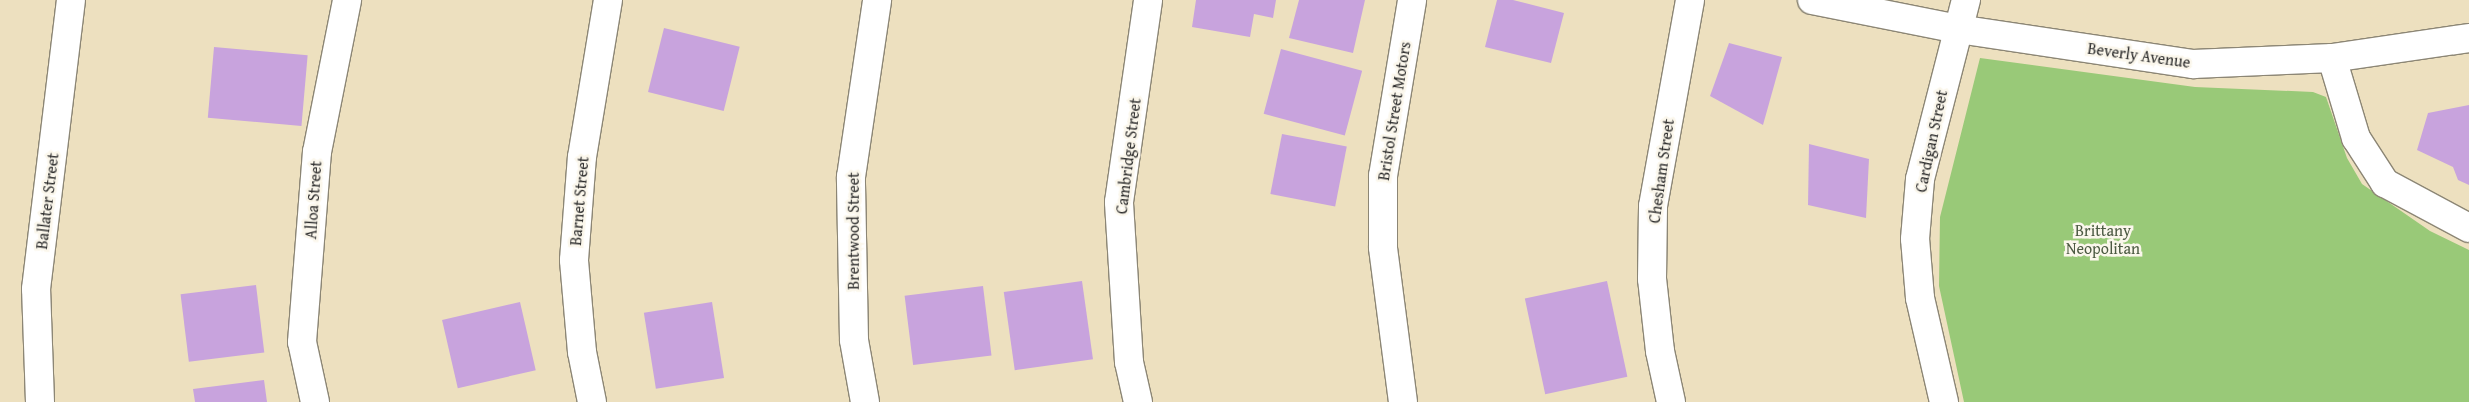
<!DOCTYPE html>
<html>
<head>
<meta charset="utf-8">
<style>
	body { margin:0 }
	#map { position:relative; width:2469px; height:402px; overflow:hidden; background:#ede0bf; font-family:"Gentium Book Plus",serif }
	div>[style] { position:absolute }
	.green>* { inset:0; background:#99c978 }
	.building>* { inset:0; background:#c8a3dd; transform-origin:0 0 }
	.roads { filter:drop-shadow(1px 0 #8c8675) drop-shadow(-1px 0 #8c8675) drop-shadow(0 1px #8c8675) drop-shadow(0 -1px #8c8675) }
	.minor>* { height:28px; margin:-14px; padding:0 14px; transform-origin:14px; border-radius:14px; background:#fff }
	span { translate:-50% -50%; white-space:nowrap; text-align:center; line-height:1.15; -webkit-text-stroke:5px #fbf7ec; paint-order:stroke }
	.street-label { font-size:16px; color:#2b2b2b }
	.park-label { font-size:16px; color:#4c5a42 }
</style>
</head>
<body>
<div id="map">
	<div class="green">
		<div style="clip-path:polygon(1980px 58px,2195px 87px,2313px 92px,2326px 97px,2347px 158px,2362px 184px,2430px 231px,2469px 250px,2469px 402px,1964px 402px,1939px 286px,1940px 217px)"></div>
	</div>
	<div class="building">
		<div style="clip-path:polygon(1196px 0,1276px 0,1273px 18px,1254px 14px,1250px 37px,1192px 27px)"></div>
		<div style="clip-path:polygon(1299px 0,1365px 0,1353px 53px,1289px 38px)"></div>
		<div style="clip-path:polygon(1497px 0,1513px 0,1564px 13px,1551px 63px,1485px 47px)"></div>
		<div style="left:664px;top:28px;width:78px;height:66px;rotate:14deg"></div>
		<div style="clip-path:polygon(1729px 43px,1782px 57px,1763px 125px,1710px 96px)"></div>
		<div style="left:214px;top:47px;width:94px;height:71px;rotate:5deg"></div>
		<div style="left:1281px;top:49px;width:84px;height:67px;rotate:15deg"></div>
		<div style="clip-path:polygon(2469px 105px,2469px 185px,2458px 180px,2453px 167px,2417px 150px,2428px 113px)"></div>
		<div style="left:1282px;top:134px;width:66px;height:61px;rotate:11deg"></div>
		<div style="clip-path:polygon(1809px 144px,1869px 159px,1866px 218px,1808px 205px)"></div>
		<div style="left:1082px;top:281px;width:79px;height:79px;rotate:82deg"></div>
		<div style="left:1607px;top:281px;width:98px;height:84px;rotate:78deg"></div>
		<div style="left:256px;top:285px;width:68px;height:76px;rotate:83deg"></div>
		<div style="left:983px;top:286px;width:70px;height:79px;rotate:83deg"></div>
		<div style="left:520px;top:302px;width:70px;height:80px;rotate:77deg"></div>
		<div style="left:712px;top:302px;width:77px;height:69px;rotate:81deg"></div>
		<div style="clip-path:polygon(264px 380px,267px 402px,195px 402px,193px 389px)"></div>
	</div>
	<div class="roads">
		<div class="minor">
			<div style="left:1812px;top:0;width:149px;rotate:11.2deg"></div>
			<div style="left:1958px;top:29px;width:238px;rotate:8.5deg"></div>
			<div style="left:2193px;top:64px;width:139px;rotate:-2.5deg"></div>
			<div style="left:2332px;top:58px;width:138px;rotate:-8.3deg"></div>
			<div style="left:2332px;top:58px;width:84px;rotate:73.3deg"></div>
			<div style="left:2356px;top:138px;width:54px;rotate:57.2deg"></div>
			<div style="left:2385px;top:183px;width:95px;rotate:28.2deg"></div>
			<div style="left:40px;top:402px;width:113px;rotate:-92deg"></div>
			<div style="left:36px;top:289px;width:291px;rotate:-83.1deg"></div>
			<div style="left:315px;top:402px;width:61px;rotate:-102.2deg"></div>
			<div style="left:302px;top:342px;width:191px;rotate:-85.5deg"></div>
			<div style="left:317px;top:152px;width:155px;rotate:-78.8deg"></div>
			<div style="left:592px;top:402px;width:51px;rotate:-101.3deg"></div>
			<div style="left:582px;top:352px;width:92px;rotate:-95deg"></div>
			<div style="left:574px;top:260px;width:103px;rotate:-85.6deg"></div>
			<div style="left:582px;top:157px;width:159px;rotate:-80.6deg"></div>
			<div style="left:865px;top:402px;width:63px;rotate:-100.1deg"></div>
			<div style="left:854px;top:340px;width:163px;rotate:-91.1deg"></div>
			<div style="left:851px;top:177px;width:179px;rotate:-81.6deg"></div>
			<div style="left:1138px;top:402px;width:41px;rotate:-102.7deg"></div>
			<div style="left:1129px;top:362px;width:160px;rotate:-93.6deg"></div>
			<div style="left:1119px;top:202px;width:204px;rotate:-81.8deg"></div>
			<div style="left:1403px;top:402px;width:156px;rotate:-97.4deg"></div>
			<div style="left:1383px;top:247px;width:71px;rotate:-90deg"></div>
			<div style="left:1383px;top:176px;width:178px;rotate:-80.6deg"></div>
			<div style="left:1671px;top:402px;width:52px;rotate:-102.2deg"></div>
			<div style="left:1660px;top:351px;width:72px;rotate:-96.3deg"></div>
			<div style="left:1652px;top:279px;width:73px;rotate:-89.2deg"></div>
			<div style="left:1653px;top:206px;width:209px;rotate:-79.8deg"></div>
			<div style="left:1944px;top:402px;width:107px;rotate:-103deg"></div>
			<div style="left:1920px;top:298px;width:59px;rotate:-94.8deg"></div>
			<div style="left:1915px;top:239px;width:60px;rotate:-85.2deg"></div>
			<div style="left:1920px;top:179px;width:185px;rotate:-75.6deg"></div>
		</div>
	</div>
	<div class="street-label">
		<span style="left:2139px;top:55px;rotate:8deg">Beverly Avenue</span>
		<span style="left:1394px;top:111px;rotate:-81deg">Bristol Street Motors</span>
		<span style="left:1931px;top:141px;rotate:-78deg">Cardigan Street</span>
		<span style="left:1128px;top:156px;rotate:-83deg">Cambridge Street</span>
		<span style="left:1661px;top:171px;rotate:-82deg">Chesham Street</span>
		<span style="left:313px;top:200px;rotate:-86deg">Alloa Street</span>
		<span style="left:47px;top:201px;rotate:-83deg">Ballater Street</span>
		<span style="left:579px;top:201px;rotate:-85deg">Barnet Street</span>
		<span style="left:853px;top:231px;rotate:-90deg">Brentwood Street</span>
	</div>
	<div class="park-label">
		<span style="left:2103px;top:239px">Brittany<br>Neopolitan</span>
	</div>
</div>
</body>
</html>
